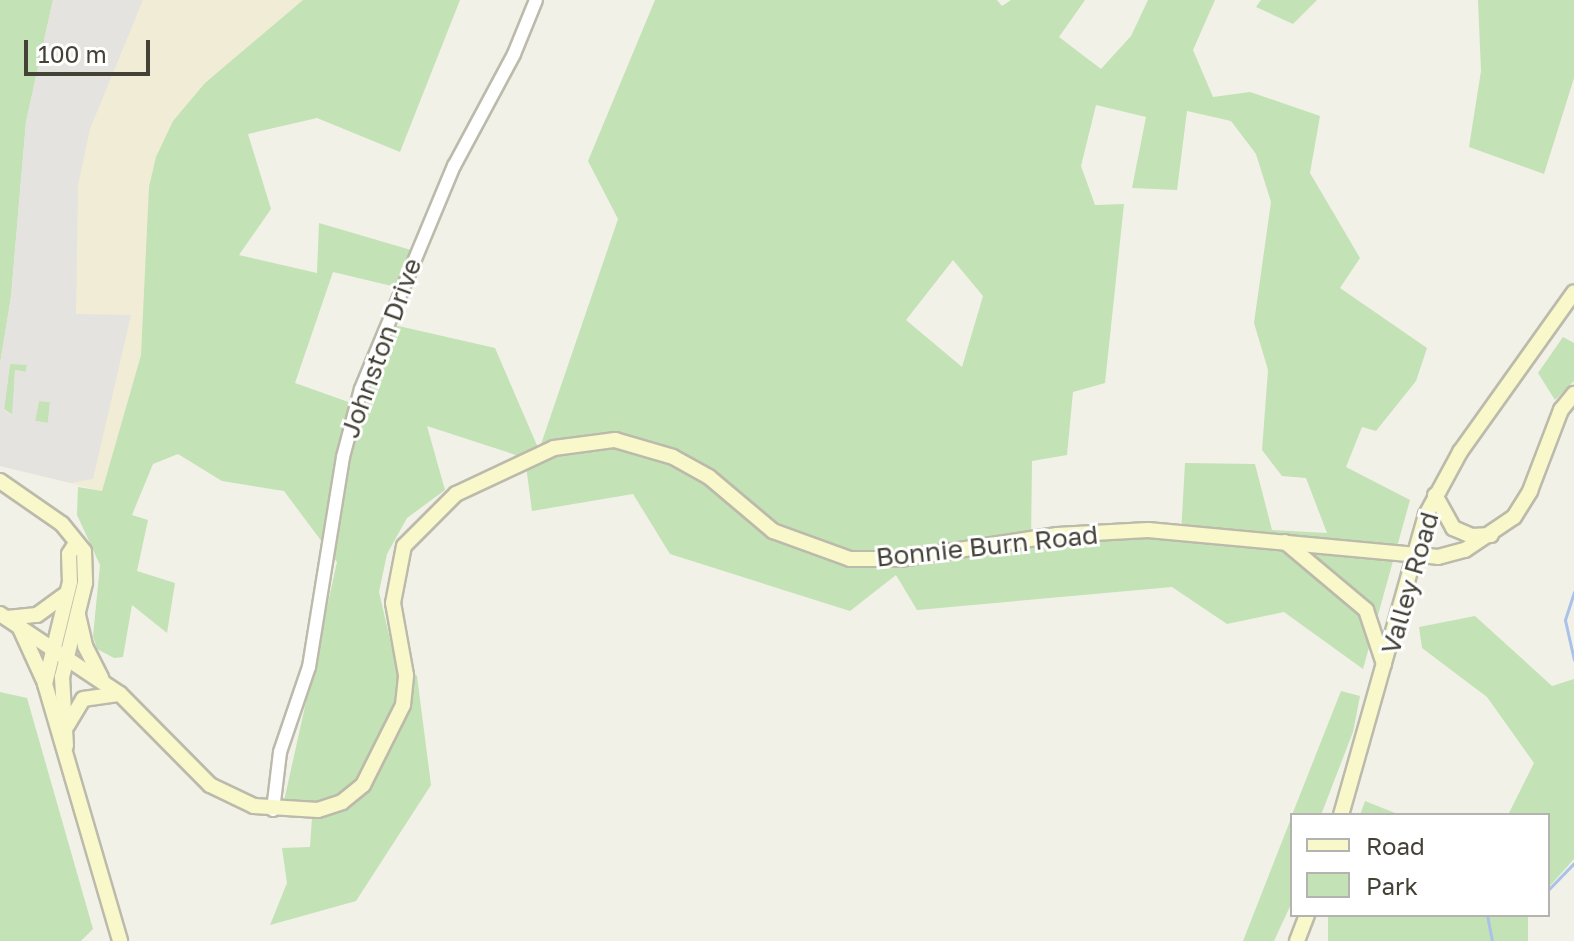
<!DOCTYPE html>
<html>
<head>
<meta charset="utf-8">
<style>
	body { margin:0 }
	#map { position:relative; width:1574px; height:941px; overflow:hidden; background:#f2f1e8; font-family:"Golos Text",sans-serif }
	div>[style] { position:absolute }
	.commercial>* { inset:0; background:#f1ecd5 }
	.green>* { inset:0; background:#c3e2b5; transform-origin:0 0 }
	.parking>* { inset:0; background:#e4e3df }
	.stream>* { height:3px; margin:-1.5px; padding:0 1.5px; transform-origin:1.5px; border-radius:1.5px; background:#aac1e8 }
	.roads { filter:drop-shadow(2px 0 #bcbaab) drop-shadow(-2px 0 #bcbaab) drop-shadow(0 2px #bcbaab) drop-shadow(0 -2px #bcbaab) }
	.tertiary>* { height:12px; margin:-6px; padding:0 6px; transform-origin:6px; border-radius:6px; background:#fff }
	.secondary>* { height:14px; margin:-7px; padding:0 7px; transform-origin:7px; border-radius:7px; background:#f8f8cb }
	span { translate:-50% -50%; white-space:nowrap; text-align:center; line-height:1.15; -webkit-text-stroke:6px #fff; paint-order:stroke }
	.street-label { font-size:26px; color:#444237 }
	.legend { position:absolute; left:1290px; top:813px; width:260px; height:104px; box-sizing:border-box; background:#fff; border:2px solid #b4b3af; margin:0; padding:10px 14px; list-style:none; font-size:24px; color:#444237 }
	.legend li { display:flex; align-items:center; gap:16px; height:40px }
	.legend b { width:40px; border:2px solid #b4b3af }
	.scale { position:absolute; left:24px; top:40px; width:126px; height:36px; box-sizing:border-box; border:4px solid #444237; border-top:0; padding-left:10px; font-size:24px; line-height:28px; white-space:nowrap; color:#444237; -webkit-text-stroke:6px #fff; paint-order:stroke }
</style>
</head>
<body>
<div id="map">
	<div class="commercial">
		<div style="clip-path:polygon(53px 0,303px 0,205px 83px,173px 121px,141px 355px,102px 491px,0 466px,0 364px,11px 297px,26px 122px)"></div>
	</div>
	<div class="green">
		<div style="clip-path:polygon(0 0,53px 0,26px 122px,11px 297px,0 364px)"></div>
		<div style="clip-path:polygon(evenodd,303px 0,460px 0,400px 152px,317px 118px,248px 134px,271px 209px,239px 255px,317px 273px,319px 223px,411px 250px,396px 287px,333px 272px,295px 383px,354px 404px,381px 322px,495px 348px,539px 450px,618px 219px,588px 161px,655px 0,997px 0,1002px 6px,1011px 0,1085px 0,1059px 37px,1101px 69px,1131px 36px,1148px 0,1215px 0,1193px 50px,1213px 97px,1250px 92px,1320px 116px,1310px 173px,1360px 258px,1340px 288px,1427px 348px,1416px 381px,1376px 431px,1362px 427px,1346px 467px,1410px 500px,1363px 669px,1284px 612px,1227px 624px,1172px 587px,917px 610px,896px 575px,850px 611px,670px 554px,633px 494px,532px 511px,525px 458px,427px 426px,445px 490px,407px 518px,387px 554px,379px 592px,392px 648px,417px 676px,431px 785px,356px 901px,270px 925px,287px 883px,282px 848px,310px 847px,313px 803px,284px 801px,337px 562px,284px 491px,222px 481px,178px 454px,153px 464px,132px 515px,148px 520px,137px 571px,175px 583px,167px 633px,132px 605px,123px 657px,114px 658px,97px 649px,93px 636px,100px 565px,77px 515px,78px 487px,102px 491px,141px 355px,149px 187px,156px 157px,173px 121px,205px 83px,303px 0,1096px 105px,1146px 117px,1132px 188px,1177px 190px,1187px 111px,1231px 121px,1256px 154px,1271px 202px,1254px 323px,1268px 370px,1262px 450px,1282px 476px,1306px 478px,1327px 533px,1272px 530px,1255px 464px,1185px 463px,1181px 534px,1031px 542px,1032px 461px,1067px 455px,1073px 392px,1105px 383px,1124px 204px,1095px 205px,1081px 166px,1096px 105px,303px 0,953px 260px,983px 296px,962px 367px,906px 320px,953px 260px)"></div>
		<div style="clip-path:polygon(1261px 0,1317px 0,1293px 24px,1256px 7px)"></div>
		<div style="clip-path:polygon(1478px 0,1574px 0,1574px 78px,1544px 174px,1469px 147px,1481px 71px)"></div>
		<div style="clip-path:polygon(1563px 337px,1574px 343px,1574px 381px,1555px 400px,1538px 373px)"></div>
		<div style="clip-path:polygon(10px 363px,27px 364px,26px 372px,15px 370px,13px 415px,4px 409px)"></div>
		<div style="clip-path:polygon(39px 401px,50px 402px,48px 423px,35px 421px)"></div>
		<div style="clip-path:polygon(1475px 616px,1552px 686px,1574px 679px,1574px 859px,1548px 888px,1548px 815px,1508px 815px,1534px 763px,1487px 697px,1422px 648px,1419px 627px)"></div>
		<div style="clip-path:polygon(1341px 691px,1360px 696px,1353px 732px,1321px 815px,1292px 815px)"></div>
		<div style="clip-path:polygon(0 692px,27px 698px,93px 929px,81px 941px,0 941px)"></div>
		<div style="clip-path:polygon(1365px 801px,1400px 815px,1360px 815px)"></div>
		<div style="clip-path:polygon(1292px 816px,1292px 902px,1274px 941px,1243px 941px)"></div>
		<div style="left:1328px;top:915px;width:200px;height:29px"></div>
	</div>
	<div class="parking">
		<div style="clip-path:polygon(evenodd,53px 0,143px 0,90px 129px,78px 185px,76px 314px,131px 315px,93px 479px,71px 483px,0 466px,0 364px,11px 297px,26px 122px,53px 0,10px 364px,27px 365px,26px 372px,15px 370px,12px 415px,4px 410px,10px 364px,53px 0,39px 401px,50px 402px,48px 423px,35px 421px,39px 401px)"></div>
	</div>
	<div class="stream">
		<div style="left:1574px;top:592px;width:29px;rotate:108deg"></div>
		<div style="left:1565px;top:620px;width:41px;rotate:77.3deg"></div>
		<div style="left:1548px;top:890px;width:37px;rotate:-46deg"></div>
		<div style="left:1487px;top:915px;width:26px;rotate:79deg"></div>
	</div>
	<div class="roads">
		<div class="tertiary">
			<div style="left:273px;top:810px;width:58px;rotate:-83.1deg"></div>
			<div style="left:280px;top:752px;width:90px;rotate:-71.2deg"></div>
			<div style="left:309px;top:667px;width:213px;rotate:-80.8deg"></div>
			<div style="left:343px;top:457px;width:70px;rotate:-75.2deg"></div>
			<div style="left:361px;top:389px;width:242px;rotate:-67.4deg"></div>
			<div style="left:454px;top:166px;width:127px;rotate:-61.8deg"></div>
			<div style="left:514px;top:54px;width:58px;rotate:-67.8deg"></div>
		</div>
		<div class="secondary">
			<div style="left:0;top:481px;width:75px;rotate:34.7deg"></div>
			<div style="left:62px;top:524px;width:35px;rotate:51deg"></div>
			<div style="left:84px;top:551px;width:32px;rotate:88deg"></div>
			<div style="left:85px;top:583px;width:97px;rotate:103.7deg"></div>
			<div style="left:62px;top:677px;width:69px;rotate:86.7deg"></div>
			<div style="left:1435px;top:495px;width:38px;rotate:61deg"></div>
			<div style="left:1453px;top:528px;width:21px;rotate:23deg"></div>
			<div style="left:1472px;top:536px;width:19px;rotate:-3deg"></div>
			<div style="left:1285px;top:542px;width:106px;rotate:40deg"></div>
			<div style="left:1366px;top:610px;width:57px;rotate:71.6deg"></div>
			<div style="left:76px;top:543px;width:13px;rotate:122deg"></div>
			<div style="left:69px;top:554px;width:28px;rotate:88deg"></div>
			<div style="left:70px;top:582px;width:105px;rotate:103.8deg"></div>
			<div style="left:45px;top:684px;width:268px;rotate:73.7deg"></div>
			<div style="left:0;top:614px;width:144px;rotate:33.7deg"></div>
			<div style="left:120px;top:694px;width:128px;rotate:45.3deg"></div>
			<div style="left:210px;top:785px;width:49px;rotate:25.5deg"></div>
			<div style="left:254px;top:806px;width:64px;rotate:3.6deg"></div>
			<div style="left:318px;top:810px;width:25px;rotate:-18deg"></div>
			<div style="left:342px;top:802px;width:27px;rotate:-39deg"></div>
			<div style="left:363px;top:785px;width:89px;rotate:-63.4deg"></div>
			<div style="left:403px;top:705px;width:30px;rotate:-84deg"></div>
			<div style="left:406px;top:675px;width:73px;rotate:-100.2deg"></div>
			<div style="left:393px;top:603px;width:58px;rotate:-79.1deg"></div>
			<div style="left:404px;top:546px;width:74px;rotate:-45deg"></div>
			<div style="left:456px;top:494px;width:108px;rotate:-25.1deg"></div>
			<div style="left:554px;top:448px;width:62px;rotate:-7.5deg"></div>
			<div style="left:615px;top:440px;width:60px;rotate:16.3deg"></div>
			<div style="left:673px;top:457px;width:41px;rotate:29.1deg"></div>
			<div style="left:709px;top:477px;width:84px;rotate:40.2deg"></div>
			<div style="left:773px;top:531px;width:82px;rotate:20deg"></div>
			<div style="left:850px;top:559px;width:50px"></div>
			<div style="left:900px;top:559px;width:159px;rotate:-8.7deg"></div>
			<div style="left:1057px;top:535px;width:91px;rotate:-3.1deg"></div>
			<div style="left:1148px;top:530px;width:291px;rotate:5.3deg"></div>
			<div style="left:1438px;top:557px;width:28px;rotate:-15deg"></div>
			<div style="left:1465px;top:550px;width:59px;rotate:-34deg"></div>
			<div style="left:1514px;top:517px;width:31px;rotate:-58deg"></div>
			<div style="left:1530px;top:491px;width:87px;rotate:-69.1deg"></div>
			<div style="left:1561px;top:410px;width:21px;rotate:-51deg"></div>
			<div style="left:78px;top:615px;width:32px;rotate:77deg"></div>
			<div style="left:85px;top:646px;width:36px;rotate:63deg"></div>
			<div style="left:7px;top:618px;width:30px;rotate:-6deg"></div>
			<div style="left:37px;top:615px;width:37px;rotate:-36deg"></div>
			<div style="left:19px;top:626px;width:63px;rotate:65.5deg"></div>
			<div style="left:67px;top:726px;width:31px;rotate:-59deg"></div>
			<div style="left:83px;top:699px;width:37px;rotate:-8deg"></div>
			<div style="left:1341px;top:815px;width:312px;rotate:-74.2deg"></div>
			<div style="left:1426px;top:515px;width:72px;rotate:-61.6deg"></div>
			<div style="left:1460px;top:452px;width:196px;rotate:-54.5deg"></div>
			<div style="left:1297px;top:941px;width:28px;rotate:-69deg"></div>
		</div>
	</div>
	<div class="street-label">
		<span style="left:381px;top:348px;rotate:-70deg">Johnston Drive</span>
		<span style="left:987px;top:546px;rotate:-6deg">Bonnie Burn Road</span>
		<span style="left:1410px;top:583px;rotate:-74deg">Valley Road</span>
	</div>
	<ul class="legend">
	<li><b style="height:10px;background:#f8f8cb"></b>Road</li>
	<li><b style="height:22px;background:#c3e2b5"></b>Park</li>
	</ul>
	<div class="scale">100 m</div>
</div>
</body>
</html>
